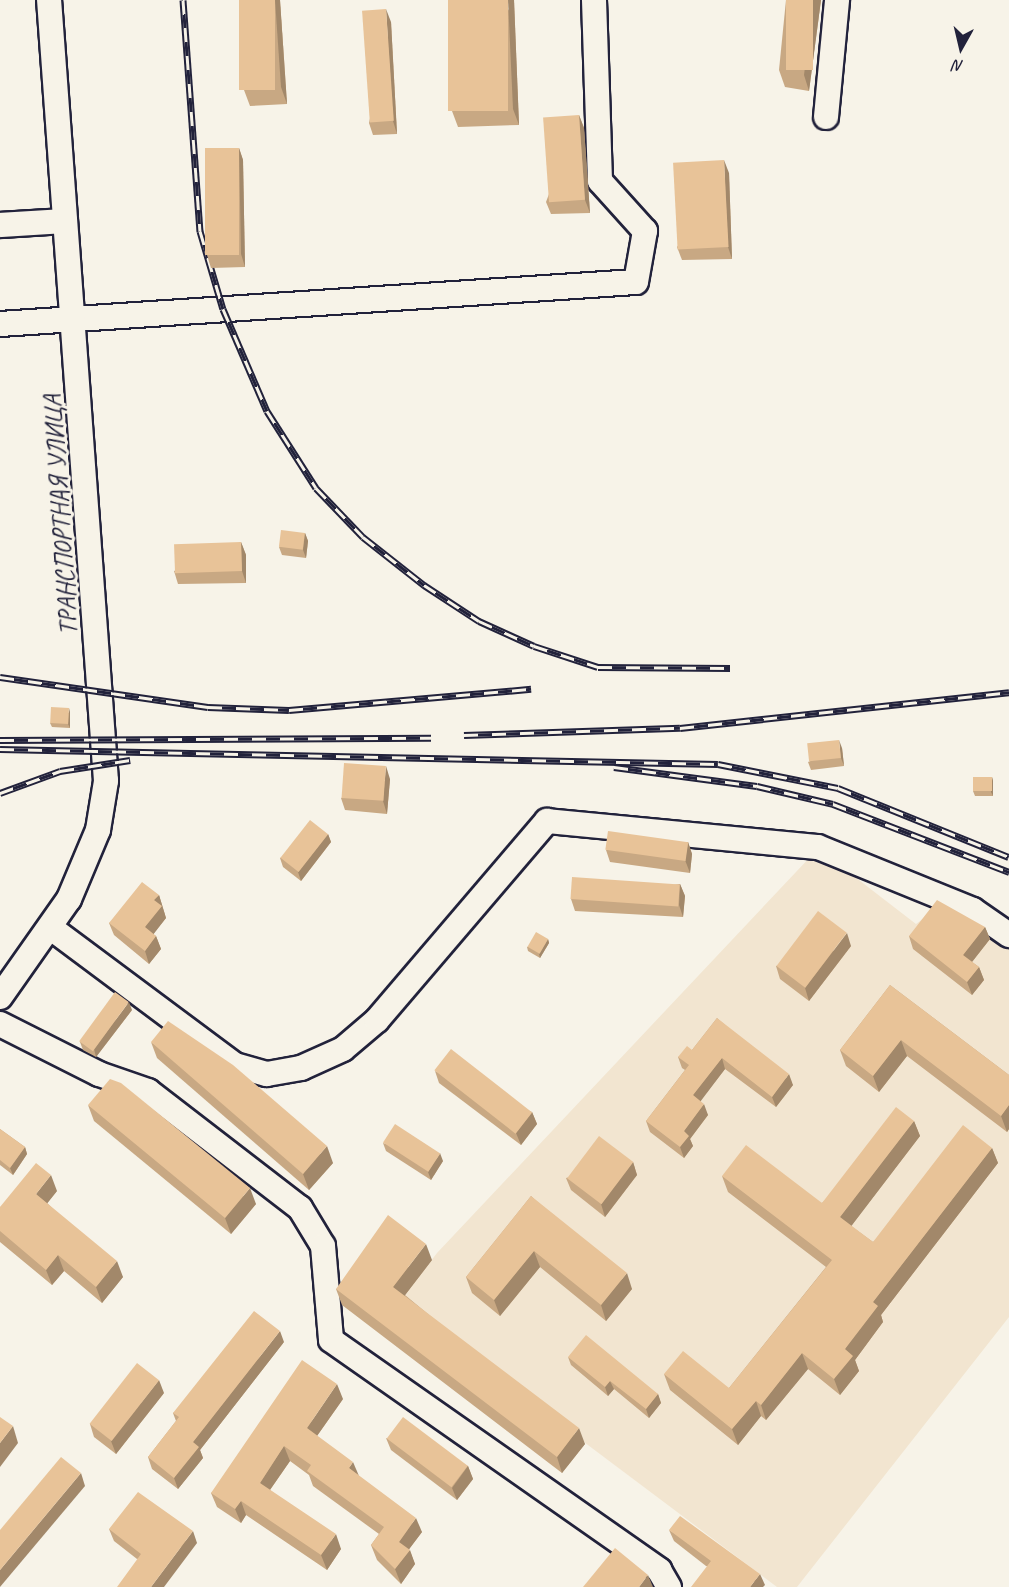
<!DOCTYPE html>
<html>
<head>
<meta charset="utf-8">
<style>
	body { margin:0 }
	#map { position:relative; width:1009px; height:1587px; overflow:hidden; background:#f7f3e8; font-family:Caveat,sans-serif }
	div>[style] { position:absolute }
	.built>* { inset:0; background:#f2e5d0 }
	.roads { filter:drop-shadow(2px 0 #22223b) drop-shadow(-2px 0 #22223b) drop-shadow(0 2px #22223b) drop-shadow(0 -2px #22223b) }
	.minor>* { height:24px; margin:-12px; padding:0 12px; transform-origin:12px; border-radius:12px; background:#f7f3e8 }
	.rail>* { height:7px; margin-top:-3.5px; transform-origin:0; background:repeating-linear-gradient(90deg,#f7f3e8 0 14px,#22223b 0 28px); box-sizing:border-box; border-block:2px solid #22223b }
	.wall>* { inset:0; background:#c8a883 }
	.shaded-wall>* { inset:0; background:#a2886a }
	.building>* { inset:0; background:#e8c398; transform-origin:0 0 }
	span { translate:-50% -50%; white-space:nowrap; text-align:center; line-height:1.15; -webkit-text-stroke:6px #f7f3e8; paint-order:stroke }
	.street-label { font-size:26px; color:#22223b }
	.north { position:absolute; left:931px; top:18px; width:60px; height:60px; -webkit-text-stroke:4px #f7f3e8; paint-order:stroke; rotate:188deg; font-size:16px; font-weight:700; line-height:24px; text-align:center; color:#22223b }
	.north::after { content:''; display:block; margin:auto; width:21px; height:27px; background:#22223b; clip-path:polygon(50% 0,100% 100%,50% 72%,0 100%) }
</style>
</head>
<body>
<div id="map">
	<div class="built">
		<div style="clip-path:polygon(813px 854px,842px 867px,916px 924px,937px 908px,1009px 945px,1009px 1317px,797px 1587px,777px 1587px,399px 1303px,437px 1253px)"></div>
	</div>
	<div class="roads">
		<div class="minor">
			<div style="left:826px;top:117px;width:118px;rotate:-84.6deg"></div>
			<div style="left:0;top:225px;width:65px;rotate:-3.5deg"></div>
			<div style="left:0;top:324px;width:637px;rotate:-3.78deg"></div>
			<div style="left:636px;top:282px;width:52px;rotate:-80deg"></div>
			<div style="left:645px;top:231px;width:67px;rotate:-132deg"></div>
			<div style="left:600px;top:181px;width:181px;rotate:-91.9deg"></div>
			<div style="left:51px;top:928px;width:229px;rotate:36.7deg"></div>
			<div style="left:235px;top:1065px;width:33px;rotate:16deg"></div>
			<div style="left:267px;top:1074px;width:35px;rotate:-10deg"></div>
			<div style="left:301px;top:1068px;width:46px;rotate:-24.3deg"></div>
			<div style="left:343px;top:1049px;width:45px;rotate:-40.5deg"></div>
			<div style="left:377px;top:1020px;width:262px;rotate:-49.5deg"></div>
			<div style="left:547px;top:821px;width:272px;rotate:5.5deg"></div>
			<div style="left:818px;top:847px;width:167px;rotate:22.1deg"></div>
			<div style="left:973px;top:910px;width:44px;rotate:34.8deg"></div>
			<div style="left:0;top:997px;width:120px;rotate:-54.9deg"></div>
			<div style="left:69px;top:899px;width:75px;rotate:-67.2deg"></div>
			<div style="left:98px;top:830px;width:50px;rotate:-80.7deg"></div>
			<div style="left:106px;top:781px;width:783px;rotate:-94.17deg"></div>
			<div style="left:0;top:1024px;width:111px;rotate:26.8deg"></div>
			<div style="left:99px;top:1074px;width:52px;rotate:19.1deg"></div>
			<div style="left:148px;top:1091px;width:192px;rotate:37.6deg"></div>
			<div style="left:300px;top:1208px;width:44px;rotate:58.8deg"></div>
			<div style="left:323px;top:1246px;width:94px;rotate:85.1deg"></div>
			<div style="left:331px;top:1340px;width:401px;rotate:35deg"></div>
			<div style="left:659px;top:1570px;width:20px;rotate:60deg"></div>
		</div>
	</div>
	<div class="rail">
		<div style="left:183px;top:0;width:232px;rotate:85.8deg"></div>
		<div style="left:200px;top:231px;width:81px;rotate:73.6deg"></div>
		<div style="left:223px;top:309px;width:111px;rotate:66.7deg"></div>
		<div style="left:267px;top:411px;width:91px;rotate:57.5deg"></div>
		<div style="left:316px;top:488px;width:68px;rotate:46.2deg"></div>
		<div style="left:363px;top:537px;width:78px;rotate:38.2deg"></div>
		<div style="left:424px;top:585px;width:66px;rotate:33.2deg"></div>
		<div style="left:479px;top:621px;width:60px;rotate:24.4deg"></div>
		<div style="left:534px;top:646px;width:67px;rotate:18.2deg"></div>
		<div style="left:598px;top:667px;width:132px;rotate:0.4deg"></div>
		<div style="left:0;top:677px;width:210px;rotate:8.2deg"></div>
		<div style="left:208px;top:707px;width:81px;rotate:2.1deg"></div>
		<div style="left:289px;top:710px;width:243px;rotate:-5deg"></div>
		<div style="left:464px;top:735px;width:216px;rotate:-1.9deg"></div>
		<div style="left:680px;top:728px;width:331px;rotate:-6.2deg"></div>
		<div style="left:0;top:740px;width:431px;rotate:-0.3deg"></div>
		<div style="left:0;top:749px;width:718px;rotate:1.2deg"></div>
		<div style="left:718px;top:764px;width:122px;rotate:11.3deg"></div>
		<div style="left:838px;top:788px;width:184px;rotate:22deg"></div>
		<div style="left:614px;top:767px;width:144px;rotate:7.6deg"></div>
		<div style="left:757px;top:786px;width:78px;rotate:13.3deg"></div>
		<div style="left:833px;top:804px;width:189px;rotate:21.1deg"></div>
		<div style="left:0;top:793px;width:64px;rotate:-20.1deg"></div>
		<div style="left:60px;top:771px;width:71px;rotate:-8.9deg"></div>
	</div>
	<div class="wall">
		<div style="clip-path:polygon(239px 0,280px 0,287px 104px,250px 106px,244px 90px)"></div>
		<div style="clip-path:polygon(514px 0,519px 125px,458px 127px,452px 111px)"></div>
		<div style="clip-path:polygon(786px 0,821px 0,809px 91px,785px 87px,779px 70px)"></div>
		<div style="clip-path:polygon(391px 22px,397px 134px,373px 135px,369px 123px)"></div>
		<div style="clip-path:polygon(579px 115px,584px 128px,590px 213px,551px 214px,546px 202px)"></div>
		<div style="clip-path:polygon(239px 148px,243px 160px,245px 267px,211px 268px,207px 255px)"></div>
		<div style="clip-path:polygon(729px 173px,732px 259px,682px 260px,677px 247px)"></div>
		<div style="clip-path:polygon(305px 533px,308px 541px,306px 558px,282px 555px,279px 547px)"></div>
		<div style="clip-path:polygon(241px 542px,246px 555px,246px 583px,178px 584px,174px 571px)"></div>
		<div style="clip-path:polygon(70px 712px,70px 728px,52px 727px,50px 723px)"></div>
		<div style="clip-path:polygon(842px 748px,844px 766px,811px 770px,808px 762px)"></div>
		<div style="clip-path:polygon(992px 777px,993px 781px,993px 796px,975px 796px,973px 791px)"></div>
		<div style="clip-path:polygon(390px 779px,387px 814px,345px 810px,341px 798px)"></div>
		<div style="clip-path:polygon(328px 834px,331px 842px,301px 881px,283px 867px,280px 858px)"></div>
		<div style="clip-path:polygon(688px 842px,692px 854px,690px 873px,610px 862px,606px 850px)"></div>
		<div style="clip-path:polygon(680px 884px,685px 896px,683px 917px,575px 911px,571px 899px)"></div>
		<div style="clip-path:polygon(159px 895px,166px 918px,153px 934px,156px 936px,161px 949px,149px 964px,114px 935px,109px 923px)"></div>
		<div style="clip-path:polygon(985px 927px,990px 939px,972px 962px,979px 967px,984px 980px,972px 995px,913px 949px,909px 936px)"></div>
		<div style="clip-path:polygon(548px 939px,549px 943px,540px 958px,528px 951px,527px 947px)"></div>
		<div style="clip-path:polygon(851px 946px,809px 1001px,780px 979px,776px 966px)"></div>
		<div style="clip-path:polygon(890px 985px,1009px 1075px,1009px 1129px,1007px 1132px,907px 1056px,879px 1092px,846px 1066px,840px 1050px)"></div>
		<div style="clip-path:polygon(132px 1010px,96px 1057px,83px 1050px,80px 1042px)"></div>
		<div style="clip-path:polygon(717px 1018px,793px 1085px,776px 1107px,725px 1069px,700px 1101px,708px 1115px,690px 1139px,693px 1146px,684px 1158px,650px 1132px,646px 1121px,685px 1070px,682px 1068px,678px 1057px,692px 1050px)"></div>
		<div style="clip-path:polygon(151px 1042px,333px 1163px,309px 1190px,157px 1058px)"></div>
		<div style="clip-path:polygon(435px 1071px,532px 1112px,537px 1124px,521px 1145px,439px 1083px)"></div>
		<div style="clip-path:polygon(88px 1105px,256px 1204px,231px 1234px,94px 1121px)"></div>
		<div style="clip-path:polygon(914px 1121px,920px 1136px,851px 1226px,873px 1242px,992px 1148px,998px 1163px,881px 1315px,883px 1322px,855px 1360px,859px 1371px,840px 1395px,808px 1369px,766px 1420px,761px 1416px,738px 1445px,670px 1390px,664px 1374px,729px 1388px,826px 1267px,728px 1192px,722px 1176px,822px 1203px)"></div>
		<div style="clip-path:polygon(0 1129px,25px 1147px,27px 1154px,13px 1175px,0 1165px)"></div>
		<div style="clip-path:polygon(383px 1143px,443px 1161px,431px 1180px,386px 1151px)"></div>
		<div style="clip-path:polygon(633px 1162px,637px 1175px,605px 1217px,571px 1190px,566px 1178px)"></div>
		<div style="clip-path:polygon(57px 1191px,47px 1203px,123px 1277px,102px 1303px,64px 1271px,52px 1285px,0 1242px,0 1207px)"></div>
		<div style="clip-path:polygon(531px 1196px,632px 1289px,606px 1321px,540px 1267px,500px 1316px,472px 1293px,466px 1277px)"></div>
		<div style="clip-path:polygon(432px 1260px,405px 1295px,585px 1444px,562px 1473px,342px 1305px,336px 1289px)"></div>
		<div style="clip-path:polygon(284px 1342px,200px 1450px,203px 1458px,178px 1489px,152px 1469px,148px 1457px,176px 1421px,173px 1413px)"></div>
		<div style="clip-path:polygon(568px 1357px,658px 1394px,661px 1403px,649px 1418px,614px 1389px,608px 1396px,571px 1365px)"></div>
		<div style="clip-path:polygon(164px 1393px,116px 1454px,94px 1437px,90px 1424px)"></div>
		<div style="clip-path:polygon(343px 1399px,317px 1436px,358px 1475px,422px 1532px,409px 1549px,415px 1564px,401px 1584px,377px 1560px,371px 1545px,379px 1534px,313px 1486px,309px 1475px,290px 1461px,270px 1490px,341px 1549px,327px 1570px,246px 1515px,241px 1523px,217px 1507px,211px 1493px)"></div>
		<div style="clip-path:polygon(386px 1438px,468px 1466px,473px 1479px,457px 1500px,391px 1450px)"></div>
		<div style="clip-path:polygon(109px 1529px,197px 1543px,137px 1559px,114px 1541px)"></div>
		<div style="clip-path:polygon(669px 1530px,765px 1585px,706px 1566px,674px 1541px)"></div>
	</div>
	<div class="shaded-wall">
		<div style="clip-path:polygon(275px 0,280px 0,287px 104px,281px 87px)"></div>
		<div style="clip-path:polygon(508px 0,514px 0,519px 125px,513px 109px)"></div>
		<div style="clip-path:polygon(813px 0,821px 0,809px 91px,804px 75px)"></div>
		<div style="clip-path:polygon(386px 9px,391px 22px,397px 134px,393px 121px)"></div>
		<div style="clip-path:polygon(579px 115px,584px 128px,590px 213px,585px 200px)"></div>
		<div style="clip-path:polygon(239px 148px,243px 160px,245px 267px,241px 254px)"></div>
		<div style="clip-path:polygon(724px 160px,729px 173px,732px 259px,728px 247px)"></div>
		<div style="clip-path:polygon(305px 533px,308px 541px,306px 558px,303px 550px)"></div>
		<div style="clip-path:polygon(241px 542px,246px 555px,246px 583px,242px 571px)"></div>
		<div style="clip-path:polygon(69px 708px,70px 712px,70px 728px,68px 724px)"></div>
		<div style="clip-path:polygon(839px 740px,842px 748px,844px 766px,841px 758px)"></div>
		<div style="clip-path:polygon(386px 766px,390px 779px,387px 814px,383px 801px)"></div>
		<div style="clip-path:polygon(992px 777px,993px 781px,993px 796px,991px 792px)"></div>
		<div style="clip-path:polygon(328px 834px,331px 842px,301px 881px,298px 872px)"></div>
		<div style="clip-path:polygon(688px 842px,692px 854px,690px 873px,685px 860px)"></div>
		<div style="clip-path:polygon(680px 884px,685px 896px,683px 917px,679px 905px)"></div>
		<div style="clip-path:polygon(159px 895px,166px 918px,149px 940px,145px 927px,154px 900px)"></div>
		<div style="clip-path:polygon(985px 927px,990px 939px,968px 967px,963px 955px)"></div>
		<div style="clip-path:polygon(847px 933px,851px 946px,809px 1001px,805px 988px)"></div>
		<div style="clip-path:polygon(156px 936px,161px 949px,149px 964px,145px 951px)"></div>
		<div style="clip-path:polygon(548px 939px,549px 943px,540px 958px,539px 954px)"></div>
		<div style="clip-path:polygon(979px 967px,984px 980px,972px 995px,967px 982px)"></div>
		<div style="clip-path:polygon(129px 1002px,132px 1010px,96px 1057px,94px 1049px)"></div>
		<div style="clip-path:polygon(901px 1040px,907px 1056px,879px 1092px,873px 1076px)"></div>
		<div style="clip-path:polygon(722px 1058px,725px 1069px,697px 1106px,693px 1095px)"></div>
		<div style="clip-path:polygon(789px 1074px,793px 1085px,776px 1107px,772px 1097px)"></div>
		<div style="clip-path:polygon(704px 1104px,708px 1115px,690px 1139px,693px 1146px,684px 1158px,680px 1147px,684px 1131px)"></div>
		<div style="clip-path:polygon(1009px 1105px,1009px 1129px,1007px 1132px,1001px 1116px)"></div>
		<div style="clip-path:polygon(532px 1112px,537px 1124px,521px 1145px,516px 1133px)"></div>
		<div style="clip-path:polygon(914px 1121px,920px 1136px,846px 1233px,840px 1217px)"></div>
		<div style="clip-path:polygon(327px 1146px,333px 1163px,309px 1190px,303px 1174px)"></div>
		<div style="clip-path:polygon(25px 1147px,27px 1154px,13px 1175px,10px 1168px)"></div>
		<div style="clip-path:polygon(992px 1148px,998px 1163px,881px 1315px,883px 1322px,855px 1360px,859px 1371px,840px 1395px,834px 1379px,845px 1349px,873px 1302px)"></div>
		<div style="clip-path:polygon(440px 1153px,443px 1161px,431px 1180px,428px 1172px)"></div>
		<div style="clip-path:polygon(633px 1162px,637px 1175px,605px 1217px,601px 1204px)"></div>
		<div style="clip-path:polygon(51px 1175px,57px 1191px,42px 1210px,36px 1194px)"></div>
		<div style="clip-path:polygon(250px 1188px,256px 1204px,231px 1234px,225px 1218px)"></div>
		<div style="clip-path:polygon(426px 1244px,432px 1260px,399px 1303px,393px 1287px)"></div>
		<div style="clip-path:polygon(534px 1251px,540px 1267px,500px 1316px,494px 1300px)"></div>
		<div style="clip-path:polygon(58px 1255px,64px 1271px,52px 1285px,46px 1270px)"></div>
		<div style="clip-path:polygon(117px 1261px,123px 1277px,102px 1303px,96px 1287px)"></div>
		<div style="clip-path:polygon(627px 1273px,632px 1289px,606px 1321px,601px 1305px)"></div>
		<div style="clip-path:polygon(280px 1331px,284px 1342px,200px 1450px,203px 1458px,178px 1489px,174px 1478px,193px 1442px)"></div>
		<div style="clip-path:polygon(802px 1353px,808px 1369px,766px 1420px,761px 1405px)"></div>
		<div style="clip-path:polygon(159px 1380px,164px 1393px,116px 1454px,111px 1441px)"></div>
		<div style="clip-path:polygon(610px 1381px,614px 1389px,608px 1396px,605px 1387px)"></div>
		<div style="clip-path:polygon(337px 1384px,343px 1399px,312px 1443px,307px 1428px)"></div>
		<div style="clip-path:polygon(658px 1394px,661px 1403px,649px 1418px,646px 1409px)"></div>
		<div style="clip-path:polygon(756px 1401px,761px 1416px,738px 1445px,732px 1429px)"></div>
		<div style="clip-path:polygon(13px 1426px,18px 1443px,0 1467px,0 1443px)"></div>
		<div style="clip-path:polygon(579px 1428px,585px 1444px,562px 1473px,557px 1457px)"></div>
		<div style="clip-path:polygon(284px 1446px,290px 1461px,265px 1497px,260px 1483px)"></div>
		<div style="clip-path:polygon(353px 1462px,359px 1476px,349px 1468px)"></div>
		<div style="clip-path:polygon(468px 1466px,473px 1479px,457px 1500px,452px 1488px)"></div>
		<div style="clip-path:polygon(81px 1473px,85px 1486px,0 1587px,0 1570px)"></div>
		<div style="clip-path:polygon(241px 1501px,246px 1515px,241px 1523px,235px 1509px)"></div>
		<div style="clip-path:polygon(416px 1518px,422px 1532px,404px 1556px,399px 1542px)"></div>
		<div style="clip-path:polygon(193px 1531px,197px 1543px,164px 1587px,151px 1587px)"></div>
		<div style="clip-path:polygon(336px 1534px,341px 1549px,327px 1570px,321px 1555px)"></div>
		<div style="clip-path:polygon(410px 1550px,415px 1564px,401px 1584px,395px 1569px)"></div>
		<div style="clip-path:polygon(760px 1574px,765px 1585px,763px 1587px,750px 1587px)"></div>
		<div style="clip-path:polygon(648px 1575px,653px 1587px,639px 1587px)"></div>
	</div>
	<div class="building">
		<div style="left:239px;top:0;width:36px;height:90px"></div>
		<div style="left:448px;top:0;width:60px;height:111px"></div>
		<div style="left:786px;top:0;width:27px;height:70px"></div>
		<div style="left:386px;top:9px;width:112px;height:24px;rotate:86deg"></div>
		<div style="left:579px;top:115px;width:85px;height:36px;rotate:86deg"></div>
		<div style="left:205px;top:148px;width:34px;height:107px"></div>
		<div style="left:724px;top:160px;width:87px;height:51px;rotate:87deg"></div>
		<div style="left:281px;top:530px;width:24px;height:17px;rotate:7deg"></div>
		<div style="left:241px;top:542px;width:29px;height:67px;rotate:88deg"></div>
		<div style="left:51px;top:707px;width:18px;height:16px;rotate:3deg"></div>
		<div style="left:839px;top:740px;width:18px;height:32px;rotate:84deg"></div>
		<div style="left:344px;top:763px;width:42px;height:35px;rotate:4deg"></div>
		<div style="left:973px;top:777px;width:19px;height:14px"></div>
		<div style="left:310px;top:820px;width:23px;height:48px;rotate:38deg"></div>
		<div style="left:608px;top:831px;width:81px;height:19px;rotate:8deg"></div>
		<div style="left:572px;top:877px;width:108px;height:22px;rotate:4deg"></div>
		<div style="clip-path:polygon(142px 882px,159px 895px,154px 900px,162px 906px,145px 927px,156px 936px,145px 951px,109px 923px)"></div>
		<div style="clip-path:polygon(937px 900px,985px 927px,963px 955px,979px 967px,967px 982px,909px 936px)"></div>
		<div style="left:818px;top:911px;width:36px;height:69px;rotate:37deg"></div>
		<div style="left:536px;top:932px;width:14px;height:17px;rotate:30deg"></div>
		<div style="clip-path:polygon(890px 985px,1009px 1075px,1009px 1105px,1001px 1116px,901px 1040px,873px 1076px,840px 1050px)"></div>
		<div style="left:115px;top:992px;width:17px;height:61px;rotate:36deg"></div>
		<div style="clip-path:polygon(717px 1018px,789px 1074px,772px 1097px,722px 1058px,693px 1095px,704px 1104px,684px 1131px,689px 1136px,680px 1147px,646px 1121px,689px 1065px,678px 1057px,687px 1046px,692px 1050px)"></div>
		<div style="clip-path:polygon(168px 1021px,233px 1065px,327px 1146px,303px 1174px,151px 1042px)"></div>
		<div style="left:451px;top:1049px;width:103px;height:27px;rotate:38deg"></div>
		<div style="clip-path:polygon(110px 1079px,121px 1083px,250px 1188px,225px 1218px,88px 1105px)"></div>
		<div style="clip-path:polygon(896px 1107px,914px 1121px,840px 1217px,873px 1242px,963px 1125px,992px 1148px,873px 1302px,878px 1306px,845px 1349px,853px 1356px,834px 1379px,802px 1353px,761px 1405px,756px 1401px,732px 1429px,664px 1374px,683px 1351px,729px 1388px,832px 1260px,722px 1176px,746px 1145px,822px 1203px)"></div>
		<div style="left:395px;top:1124px;width:54px;height:22px;rotate:33deg"></div>
		<div style="clip-path:polygon(0 1129px,25px 1147px,10px 1168px,0 1160px)"></div>
		<div style="left:599px;top:1136px;width:43px;height:53px;rotate:37deg"></div>
		<div style="clip-path:polygon(36px 1163px,51px 1175px,36px 1194px,117px 1261px,96px 1287px,58px 1255px,46px 1270px,0 1231px,0 1207px)"></div>
		<div style="clip-path:polygon(531px 1196px,627px 1273px,601px 1305px,534px 1251px,494px 1300px,466px 1277px)"></div>
		<div style="clip-path:polygon(388px 1215px,426px 1244px,393px 1287px,579px 1428px,557px 1457px,336px 1289px)"></div>
		<div style="clip-path:polygon(254px 1311px,280px 1331px,193px 1442px,199px 1447px,174px 1478px,148px 1457px,179px 1417px,173px 1413px)"></div>
		<div style="clip-path:polygon(586px 1335px,658px 1394px,646px 1409px,610px 1381px,605px 1387px,568px 1357px)"></div>
		<div style="clip-path:polygon(302px 1360px,337px 1384px,307px 1428px,353px 1462px,349px 1468px,416px 1518px,399px 1542px,410px 1550px,395px 1569px,371px 1545px,384px 1527px,307px 1471px,311px 1465px,284px 1446px,260px 1483px,336px 1534px,321px 1555px,241px 1501px,235px 1509px,211px 1493px)"></div>
		<div style="left:137px;top:1363px;width:28px;height:77px;rotate:38deg"></div>
		<div style="clip-path:polygon(0 1417px,13px 1426px,0 1443px)"></div>
		<div style="left:403px;top:1417px;width:81px;height:27px;rotate:37deg"></div>
		<div style="clip-path:polygon(61px 1457px,81px 1473px,0 1570px,0 1530px)"></div>
		<div style="clip-path:polygon(138px 1492px,193px 1531px,151px 1587px,117px 1587px,141px 1554px,109px 1529px)"></div>
		<div style="clip-path:polygon(680px 1516px,760px 1574px,750px 1587px,691px 1587px,711px 1561px,669px 1530px)"></div>
		<div style="clip-path:polygon(615px 1548px,648px 1575px,639px 1587px,583px 1587px)"></div>
	</div>
	<div class="street-label">
		<span style="left:61px;top:515px;rotate:-94deg">ТРАНСПОРТНАЯ УЛИЦА</span>
	</div>
	<div class="north">N</div>
</div>
</body>
</html>
